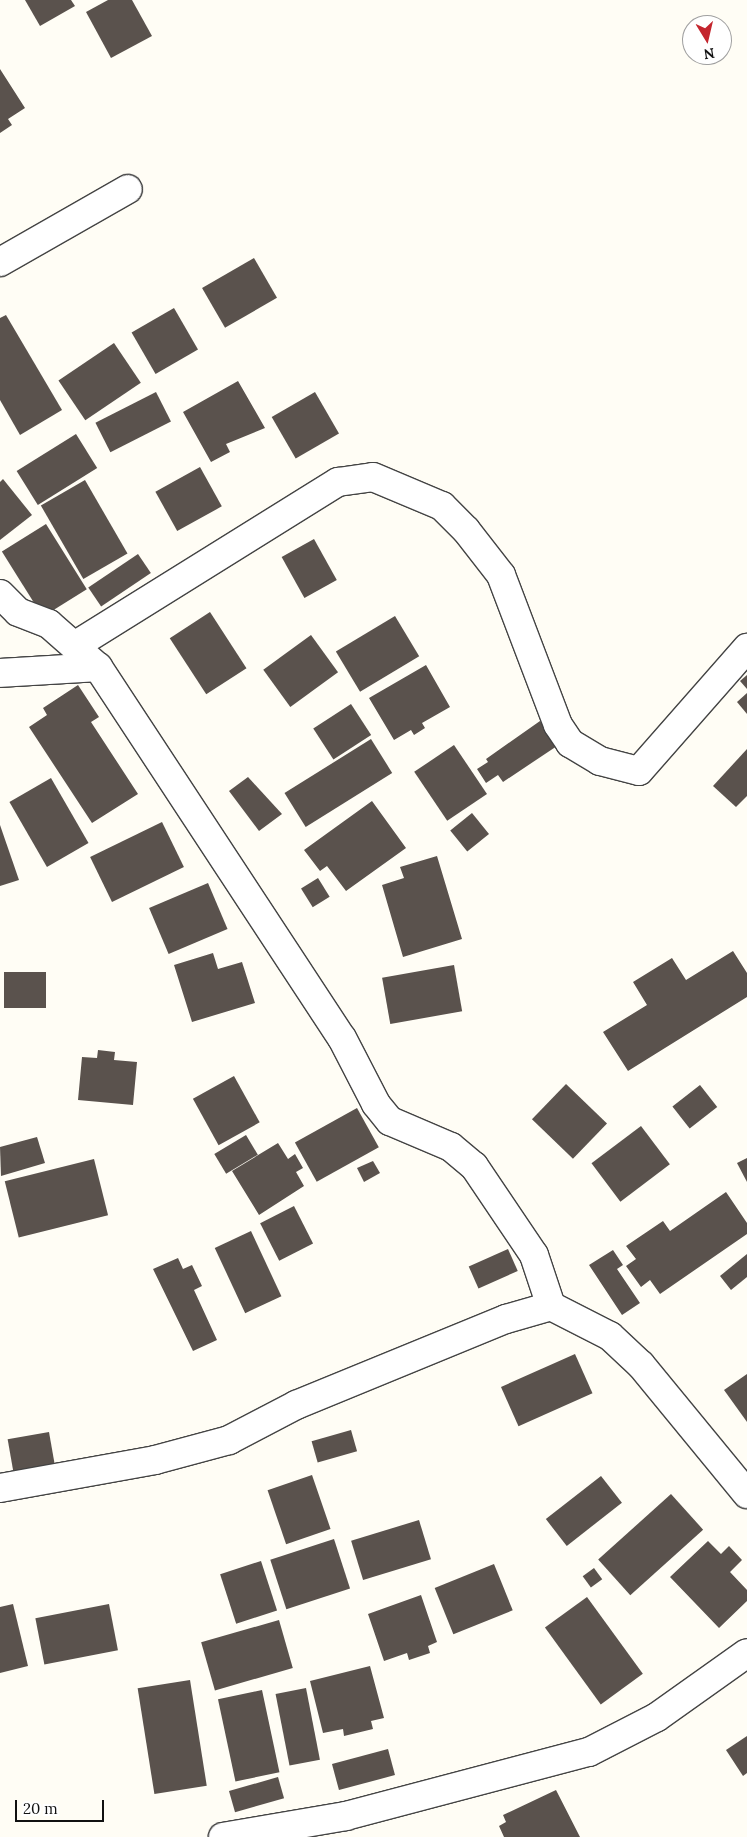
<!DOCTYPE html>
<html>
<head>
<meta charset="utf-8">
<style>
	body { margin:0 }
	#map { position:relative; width:747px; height:1837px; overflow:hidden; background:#fffdf5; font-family:Lora,serif }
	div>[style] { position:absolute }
	.building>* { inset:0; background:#5a524d; transform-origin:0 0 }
	.roads { filter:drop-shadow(1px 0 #444) drop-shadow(-1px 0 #444) drop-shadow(0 1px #444) drop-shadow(0 -1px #444) }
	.minor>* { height:28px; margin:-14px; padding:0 14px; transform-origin:14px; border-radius:14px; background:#fff }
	span { translate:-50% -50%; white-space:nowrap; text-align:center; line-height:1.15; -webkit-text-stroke:5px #fff; paint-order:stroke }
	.north { position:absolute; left:682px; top:15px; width:50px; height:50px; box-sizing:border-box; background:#fff; border:1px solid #a0a0a0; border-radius:50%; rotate:171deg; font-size:14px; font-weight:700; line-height:20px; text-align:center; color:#111 }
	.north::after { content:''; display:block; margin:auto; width:18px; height:22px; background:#c4262e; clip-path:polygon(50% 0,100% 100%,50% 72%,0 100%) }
	.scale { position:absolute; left:15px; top:1800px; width:89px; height:22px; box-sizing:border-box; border:2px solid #111; border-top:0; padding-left:6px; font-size:15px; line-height:18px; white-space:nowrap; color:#111; -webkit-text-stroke:4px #fff; paint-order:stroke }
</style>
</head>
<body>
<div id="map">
	<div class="building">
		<div style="clip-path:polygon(25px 0,71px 0,75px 6px,40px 26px)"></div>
		<div style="clip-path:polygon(108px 0,132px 0,152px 36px,111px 58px,86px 12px)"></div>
		<div style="clip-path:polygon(0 69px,25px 108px,8px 119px,12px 125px,0 133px)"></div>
		<div style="left:254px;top:258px;width:46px;height:60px;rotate:60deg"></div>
		<div style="left:174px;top:308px;width:48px;height:49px;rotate:60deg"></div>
		<div style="clip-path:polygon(6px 315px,62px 410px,20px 435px,0 400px,0 318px)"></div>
		<div style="left:114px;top:343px;width:48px;height:67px;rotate:56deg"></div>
		<div style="clip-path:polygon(238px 381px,265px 428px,226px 444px,230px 452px,211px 462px,183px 412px)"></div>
		<div style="left:156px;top:392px;width:33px;height:68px;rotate:63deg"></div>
		<div style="left:315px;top:392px;width:48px;height:50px;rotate:60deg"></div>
		<div style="left:76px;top:434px;width:40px;height:70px;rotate:58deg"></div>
		<div style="left:200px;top:467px;width:45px;height:51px;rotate:61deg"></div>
		<div style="clip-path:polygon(3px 479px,32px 515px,0 540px,0 482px)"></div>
		<div style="left:85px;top:480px;width:85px;height:51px;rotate:60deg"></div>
		<div style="left:46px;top:524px;width:77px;height:52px;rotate:58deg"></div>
		<div style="left:314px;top:539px;width:47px;height:37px;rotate:61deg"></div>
		<div style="left:138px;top:554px;width:23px;height:60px;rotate:56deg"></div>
		<div style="left:210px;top:612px;width:67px;height:48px;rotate:57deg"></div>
		<div style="left:395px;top:616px;width:47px;height:69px;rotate:59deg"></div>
		<div style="left:311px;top:635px;width:46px;height:59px;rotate:54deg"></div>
		<div style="clip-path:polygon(426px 665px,450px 707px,422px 723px,425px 728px,414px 735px,411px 730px,394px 740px,369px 698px)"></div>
		<div style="clip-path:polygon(747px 675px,747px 689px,740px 681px)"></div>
		<div style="clip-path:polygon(78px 685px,99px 717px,91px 722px,138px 794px,92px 823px,29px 727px,47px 715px,43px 708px)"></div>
		<div style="clip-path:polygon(747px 693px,747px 714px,737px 702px)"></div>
		<div style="left:351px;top:704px;width:37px;height:45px;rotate:57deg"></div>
		<div style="clip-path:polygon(540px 721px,557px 746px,503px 782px,498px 775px,486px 783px,477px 769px,488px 762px,486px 759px)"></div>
		<div style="left:371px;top:739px;width:40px;height:102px;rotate:58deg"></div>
		<div style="left:454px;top:745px;width:59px;height:48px;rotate:56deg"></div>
		<div style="clip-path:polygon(747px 749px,747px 796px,736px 807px,713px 786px)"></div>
		<div style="clip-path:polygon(248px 777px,282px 814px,259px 831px,229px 791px)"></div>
		<div style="left:51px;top:778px;width:75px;height:48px;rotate:60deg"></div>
		<div style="clip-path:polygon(372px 801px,406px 848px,346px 891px,327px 866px,320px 871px,304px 850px)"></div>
		<div style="left:472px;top:813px;width:27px;height:28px;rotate:51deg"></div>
		<div style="left:162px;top:822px;width:50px;height:80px;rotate:64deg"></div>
		<div style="clip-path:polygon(0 825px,19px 880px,0 886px)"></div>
		<div style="clip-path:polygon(437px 856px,462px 939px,403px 957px,382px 885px,404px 878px,400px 867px)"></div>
		<div style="left:318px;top:878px;width:22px;height:20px;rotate:58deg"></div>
		<div style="left:208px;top:883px;width:50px;height:64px;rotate:67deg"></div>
		<div style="clip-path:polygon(733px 951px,747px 973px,747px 997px,628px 1071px,603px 1032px,647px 1005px,633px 982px,672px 958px,686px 980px)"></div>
		<div style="clip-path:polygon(213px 953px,218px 969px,242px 962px,255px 1003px,192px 1022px,174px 965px)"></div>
		<div style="left:454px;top:965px;width:47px;height:73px;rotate:80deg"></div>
		<div style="left:4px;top:972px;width:42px;height:36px"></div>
		<div style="clip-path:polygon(98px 1050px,115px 1052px,114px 1060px,137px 1062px,133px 1105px,78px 1100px,82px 1057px,97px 1058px)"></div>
		<div style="left:234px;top:1076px;width:53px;height:47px;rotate:61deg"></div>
		<div style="left:566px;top:1084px;width:57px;height:49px;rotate:44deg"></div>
		<div style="left:700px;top:1085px;width:28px;height:35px;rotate:52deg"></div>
		<div style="left:357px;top:1108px;width:45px;height:71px;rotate:61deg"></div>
		<div style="left:641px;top:1126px;width:48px;height:62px;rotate:53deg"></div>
		<div style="left:246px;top:1135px;width:23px;height:37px;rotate:59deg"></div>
		<div style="clip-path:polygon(37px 1137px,45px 1163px,1px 1176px,0 1147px)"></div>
		<div style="clip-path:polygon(278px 1143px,288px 1159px,295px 1154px,303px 1168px,296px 1172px,304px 1186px,259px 1215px,232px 1171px)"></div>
		<div style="clip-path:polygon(747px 1158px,747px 1182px,737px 1163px)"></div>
		<div style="left:94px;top:1159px;width:58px;height:92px;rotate:76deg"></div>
		<div style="clip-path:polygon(373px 1161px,380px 1173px,364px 1182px,357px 1168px)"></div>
		<div style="clip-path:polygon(726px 1192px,747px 1223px,747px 1234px,660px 1294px,650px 1280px,641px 1287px,626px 1266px,636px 1259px,626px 1246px,663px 1221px,670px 1231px)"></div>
		<div style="left:294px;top:1206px;width:42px;height:38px;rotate:63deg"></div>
		<div style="left:251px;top:1231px;width:72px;height:40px;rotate:65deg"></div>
		<div style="left:508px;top:1249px;width:24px;height:43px;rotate:66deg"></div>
		<div style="clip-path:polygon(613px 1250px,623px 1265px,617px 1269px,640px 1303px,622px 1315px,589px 1265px)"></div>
		<div style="clip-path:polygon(747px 1254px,747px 1277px,731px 1290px,720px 1276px)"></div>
		<div style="clip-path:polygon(178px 1258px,183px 1269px,192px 1265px,202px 1286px,194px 1290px,217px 1340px,193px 1351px,153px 1269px)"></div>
		<div style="left:575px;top:1354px;width:43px;height:81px;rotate:66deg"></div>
		<div style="clip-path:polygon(747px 1374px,747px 1422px,724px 1390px)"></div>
		<div style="left:351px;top:1430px;width:22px;height:41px;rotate:74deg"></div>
		<div style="left:49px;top:1432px;width:39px;height:42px;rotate:80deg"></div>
		<div style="left:312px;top:1475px;width:57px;height:47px;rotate:71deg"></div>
		<div style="left:601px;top:1476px;width:34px;height:70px;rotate:52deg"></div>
		<div style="left:671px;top:1494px;width:48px;height:98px;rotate:48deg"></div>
		<div style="left:419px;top:1520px;width:41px;height:71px;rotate:73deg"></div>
		<div style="left:334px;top:1539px;width:52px;height:67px;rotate:72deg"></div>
		<div style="clip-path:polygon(708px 1541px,721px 1554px,729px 1546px,742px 1560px,730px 1572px,747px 1590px,747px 1601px,719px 1628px,670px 1577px)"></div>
		<div style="left:261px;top:1561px;width:52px;height:43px;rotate:72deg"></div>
		<div style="left:494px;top:1564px;width:50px;height:64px;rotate:68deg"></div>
		<div style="left:594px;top:1568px;width:14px;height:14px;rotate:54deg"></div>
		<div style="clip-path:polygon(421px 1595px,437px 1642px,428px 1646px,430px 1653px,409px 1660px,407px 1653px,384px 1661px,368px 1614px)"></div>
		<div style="left:587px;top:1597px;width:95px;height:52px;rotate:54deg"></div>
		<div style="clip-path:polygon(13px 1604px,28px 1666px,0 1673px,0 1607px)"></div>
		<div style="left:109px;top:1604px;width:47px;height:75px;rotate:79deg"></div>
		<div style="left:279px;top:1620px;width:50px;height:81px;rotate:74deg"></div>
		<div style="clip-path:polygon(370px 1666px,384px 1718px,371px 1721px,373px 1729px,344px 1736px,343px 1729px,323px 1733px,310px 1681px)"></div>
		<div style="left:190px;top:1680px;width:107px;height:53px;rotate:81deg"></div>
		<div style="left:306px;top:1688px;width:73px;height:31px;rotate:79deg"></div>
		<div style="left:262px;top:1690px;width:84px;height:45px;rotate:78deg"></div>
		<div style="clip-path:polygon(747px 1736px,747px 1773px,743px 1776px,726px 1750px)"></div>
		<div style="left:388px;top:1749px;width:27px;height:58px;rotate:75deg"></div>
		<div style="left:278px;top:1777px;width:22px;height:51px;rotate:74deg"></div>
		<div style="clip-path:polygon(556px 1790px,580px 1837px,504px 1837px,499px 1826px,506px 1822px,503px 1815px)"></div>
	</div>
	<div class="roads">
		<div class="minor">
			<div style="left:0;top:262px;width:147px;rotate:-29.7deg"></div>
			<div style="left:0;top:594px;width:25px;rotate:45deg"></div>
			<div style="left:18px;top:612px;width:33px;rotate:21deg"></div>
			<div style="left:49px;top:624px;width:65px;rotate:41.3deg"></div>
			<div style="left:98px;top:667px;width:444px;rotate:56.7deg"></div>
			<div style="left:342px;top:1038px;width:74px;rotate:62.7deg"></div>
			<div style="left:376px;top:1104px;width:22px;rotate:51deg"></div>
			<div style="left:390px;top:1121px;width:66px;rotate:23.1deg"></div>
			<div style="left:451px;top:1147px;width:30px;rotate:40deg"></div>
			<div style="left:474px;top:1166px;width:107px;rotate:56deg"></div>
			<div style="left:534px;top:1255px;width:54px;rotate:71.6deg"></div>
			<div style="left:76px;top:645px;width:309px;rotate:-31.9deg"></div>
			<div style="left:338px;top:482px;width:35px;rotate:-8deg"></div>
			<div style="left:373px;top:477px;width:75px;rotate:22.8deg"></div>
			<div style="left:442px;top:506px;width:34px;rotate:45deg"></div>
			<div style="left:466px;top:530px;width:57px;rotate:52.1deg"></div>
			<div style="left:501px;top:575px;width:160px;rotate:69.2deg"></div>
			<div style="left:558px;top:725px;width:22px;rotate:56deg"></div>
			<div style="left:570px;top:743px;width:35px;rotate:31deg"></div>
			<div style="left:600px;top:761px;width:40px;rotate:14.4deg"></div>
			<div style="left:639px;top:771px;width:164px;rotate:-48.7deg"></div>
			<div style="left:0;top:673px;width:98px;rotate:-3.5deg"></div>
			<div style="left:0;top:1488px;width:158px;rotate:-10.2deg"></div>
			<div style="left:155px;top:1460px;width:77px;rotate:-15.1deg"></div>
			<div style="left:229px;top:1440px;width:76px;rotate:-27.6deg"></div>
			<div style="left:296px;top:1405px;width:227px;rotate:-22.3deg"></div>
			<div style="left:506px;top:1319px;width:47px;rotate:-16.1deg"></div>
			<div style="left:551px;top:1306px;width:66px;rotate:27deg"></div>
			<div style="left:610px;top:1336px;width:42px;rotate:43.1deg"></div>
			<div style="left:641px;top:1365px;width:167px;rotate:50.6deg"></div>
			<div style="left:223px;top:1837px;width:125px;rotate:-9.7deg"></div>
			<div style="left:346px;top:1816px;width:251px;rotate:-14.8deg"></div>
			<div style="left:589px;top:1752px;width:76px;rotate:-27.2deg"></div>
			<div style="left:657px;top:1717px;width:110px;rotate:-35.4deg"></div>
		</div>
	</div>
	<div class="north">N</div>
	<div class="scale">20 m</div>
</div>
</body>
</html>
